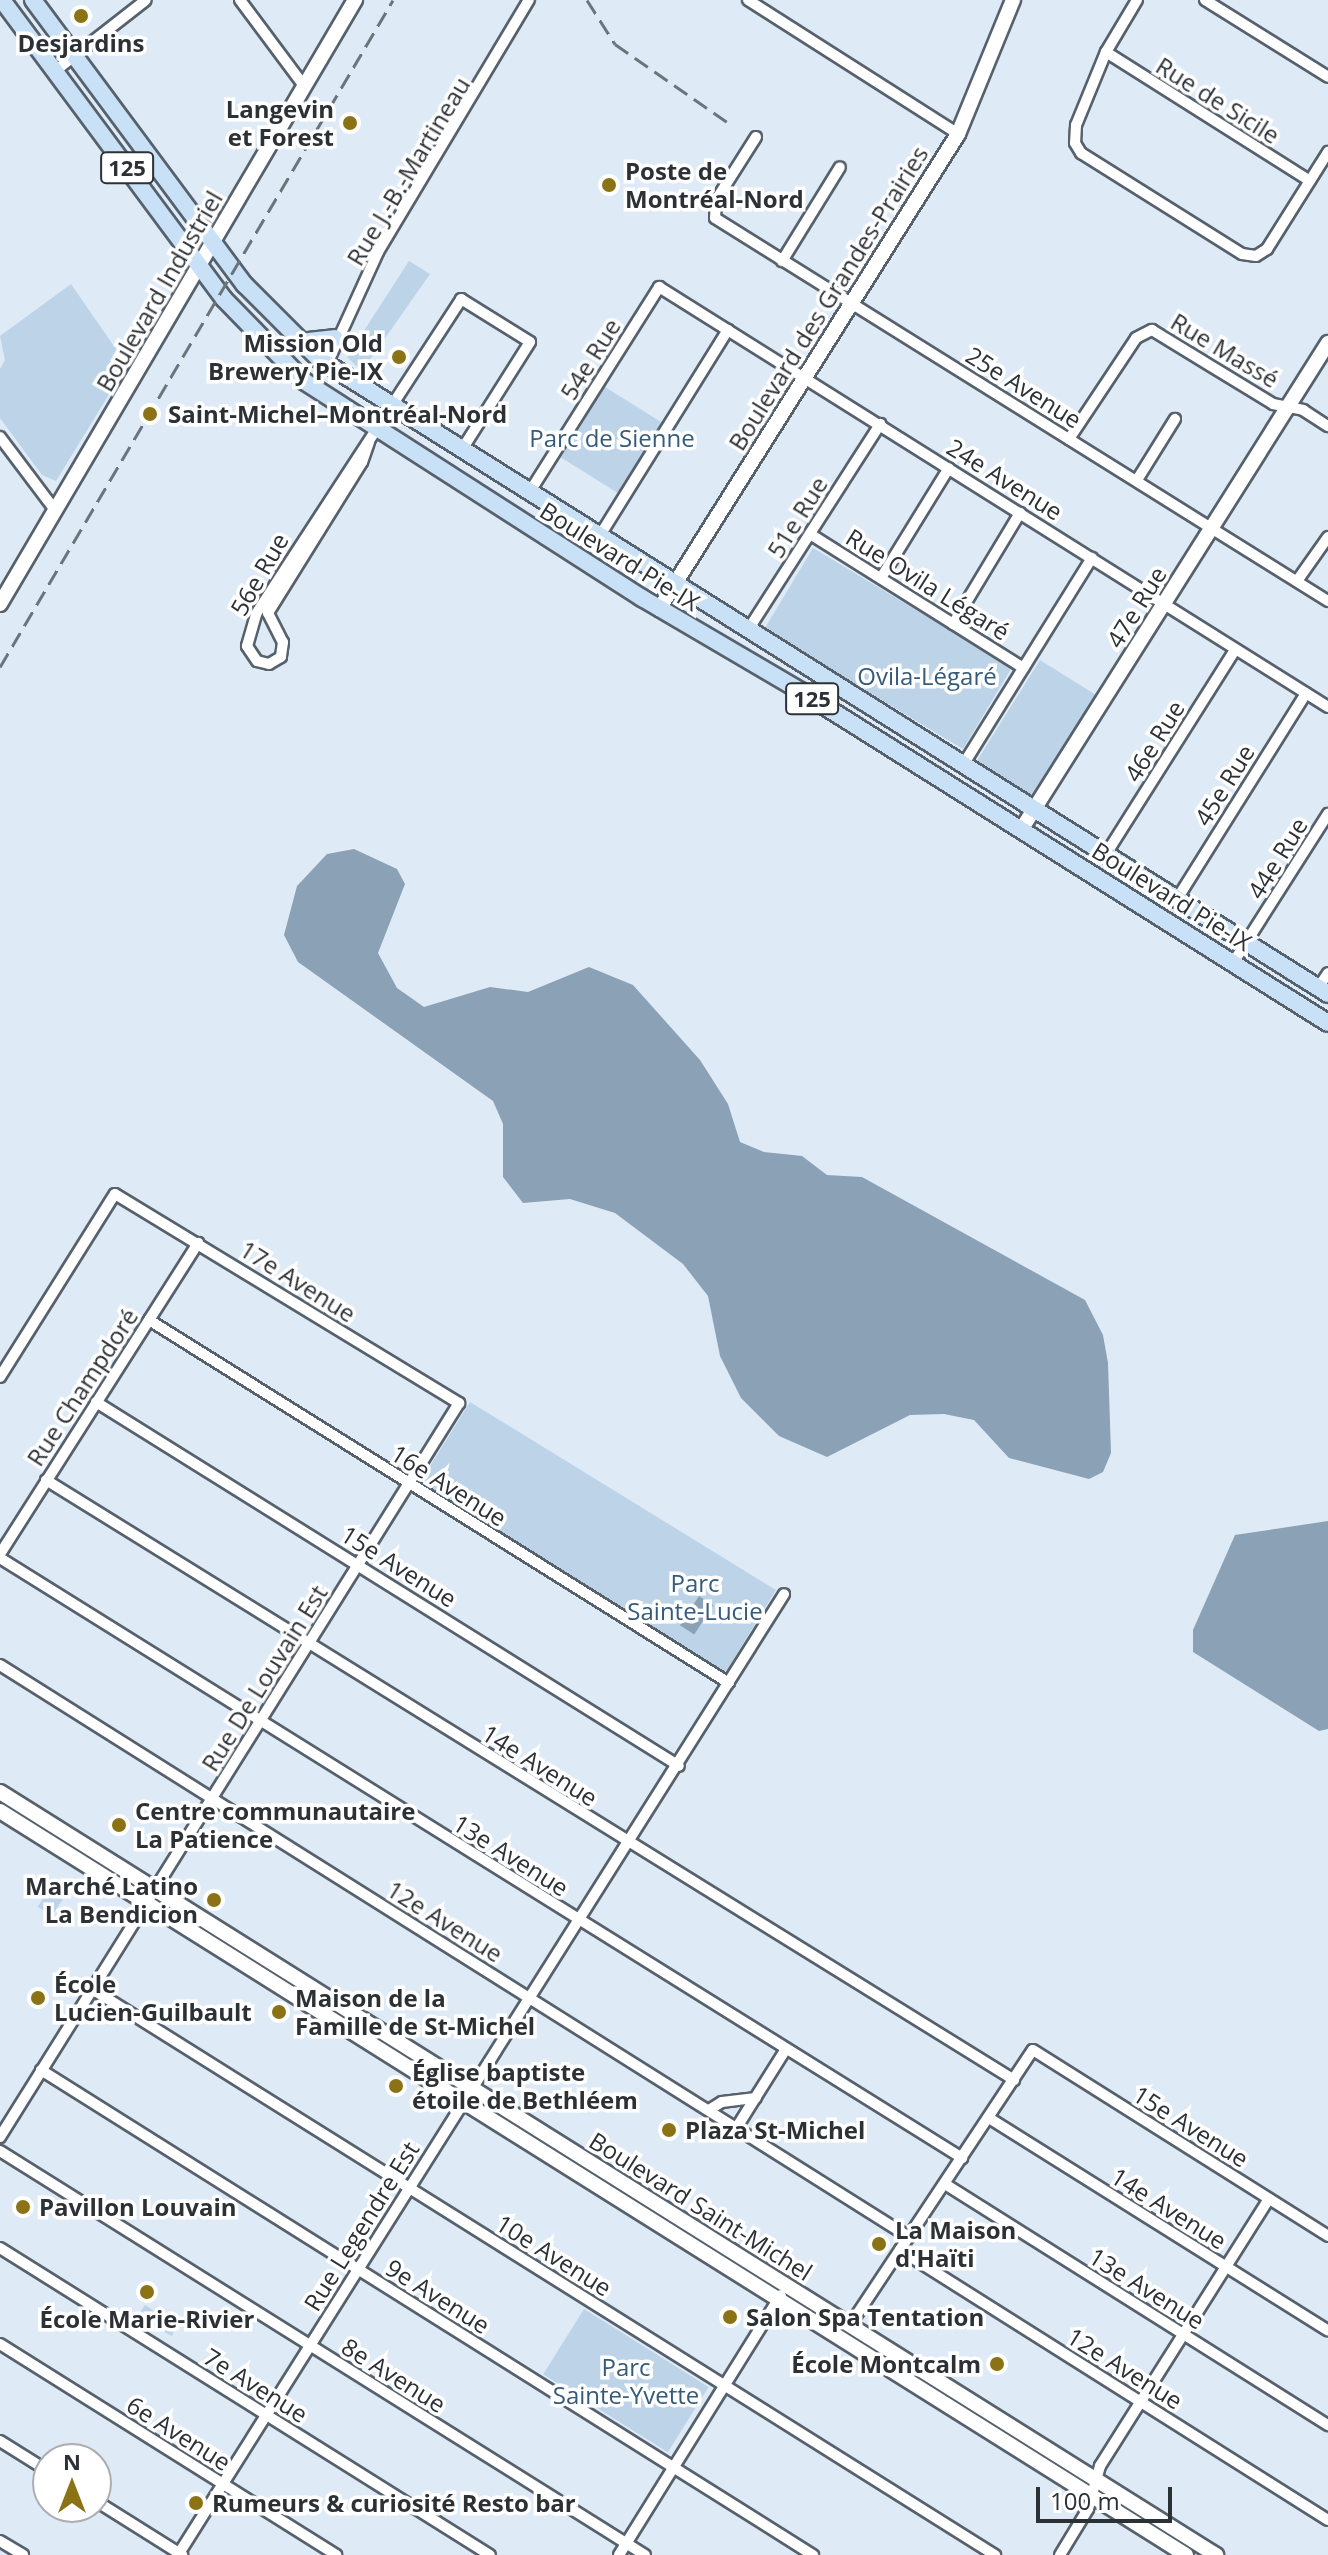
<!DOCTYPE html>
<html>
<head>
<meta charset="utf-8">
<style>
	body { margin:0 }
	#map { position:relative; width:1328px; height:2555px; overflow:hidden; background:#deebf7; font-family:"Open Sans",sans-serif }
	div>[style] { position:absolute }
	.green>* { inset:0; background:#bcd3e8; transform-origin:0 0 }
	.water>* { inset:0; background:#8aa1b6; transform-origin:0 0 }
	.roads { filter:drop-shadow(2px 0 #56616c) drop-shadow(-2px 0 #56616c) drop-shadow(0 2px #56616c) drop-shadow(0 -2px #56616c) }
	.street>* { height:10px; margin:-5px; padding:0 5px; transform-origin:5px; border-radius:5px; background:#fff }
	.secondary>* { height:14px; margin:-7px; padding:0 7px; transform-origin:7px; border-radius:7px; background:#fff }
	.primary>* { height:16px; margin:-8px; padding:0 8px; transform-origin:8px; border-radius:8px; background:#c8e1f7 }
	.rail>* { height:3px; margin-top:-1.5px; transform-origin:0; background:repeating-linear-gradient(90deg,#6c747b 0 16px,transparent 0 24px) }
	.dots>* { width:22px; height:22px; translate:-50% -50%; box-sizing:border-box; border:4px solid #fff; border-radius:50% }
	span { translate:-50% -50%; white-space:nowrap; text-align:center; line-height:1.15; -webkit-text-stroke:7px #fff; paint-order:stroke }
	.shield-label span { padding:2px 6px; background:#fff; border:2px solid; border-radius:6px; -webkit-text-stroke-width:0 }
	.shield-label { font-size:22px; color:#2c3136; font-weight:700 }
	.poi-label { font-size:24px; color:#2c3136; font-weight:700 }
	.right { translate:-100% -50%; text-align:right }
	.left { translate:0 -50%; text-align:left }
	.street-label { font-size:24px; color:#2c3136 }
	.park-label { font-size:24px; color:#355b7c }
	.north { position:absolute; left:32px; top:2443px; width:80px; height:80px; box-sizing:border-box; background:#fff; border:2px solid #abadaf; border-radius:50%; rotate:0deg; font-size:22px; font-weight:700; line-height:32px; text-align:center; color:#2c3136 }
	.north::after { content:''; display:block; margin:auto; width:28px; height:36px; background:#8b7215; clip-path:polygon(50% 0,100% 100%,50% 72%,0 100%) }
	.scale { position:absolute; left:1036px; top:2487px; width:136px; height:36px; box-sizing:border-box; border:4px solid #2c3136; border-top:0; padding-left:10px; font-size:24px; line-height:28px; white-space:nowrap; color:#2c3136; -webkit-text-stroke:6px #fff; paint-order:stroke }
</style>
</head>
<body>
<div id="map">
	<div class="green">
		<div style="clip-path:polygon(409px 261px,430px 274px,362px 371px,347px 357px)"></div>
		<div style="clip-path:polygon(71px 284px,127px 365px,56px 481px,42px 475px,0 418px,0 369px,5px 360px,0 336px)"></div>
		<div style="left:605px;top:387px;width:67px;height:83px;rotate:32deg"></div>
		<div style="left:813px;top:548px;width:232px;height:95px;rotate:31deg"></div>
		<div style="left:1040px;top:660px;width:67px;height:120px;rotate:32deg"></div>
		<div style="clip-path:polygon(470px 1402px,776px 1590px,727px 1670px,721px 1673px,424px 1485px,422px 1479px)"></div>
		<div style="left:55px;top:1880px;width:17px;height:32px;rotate:33deg"></div>
		<div style="clip-path:polygon(145px 2305px,176px 2325px,172px 2336px,137px 2317px)"></div>
		<div style="left:584px;top:2309px;width:147px;height:77px;rotate:32deg"></div>
	</div>
	<div class="water">
		<div style="clip-path:polygon(354px 849px,397px 869px,405px 884px,378px 953px,397px 988px,424px 1007px,490px 987px,528px 992px,589px 967px,633px 985px,700px 1060px,728px 1104px,740px 1142px,764px 1152px,802px 1156px,827px 1175px,862px 1177px,1085px 1300px,1103px 1335px,1108px 1363px,1111px 1453px,1103px 1472px,1089px 1479px,1009px 1458px,974px 1420px,944px 1414px,910px 1415px,827px 1457px,779px 1436px,741px 1398px,720px 1356px,708px 1296px,683px 1264px,615px 1213px,570px 1199px,523px 1203px,503px 1177px,503px 1124px,493px 1101px,298px 962px,284px 935px,297px 886px,327px 854px)"></div>
		<div style="clip-path:polygon(1328px 1521px,1328px 1729px,1319px 1731px,1193px 1652px,1193px 1630px,1235px 1535px)"></div>
		<div style="left:699px;top:1596px;width:17px;height:35px;rotate:33deg"></div>
	</div>
	<div class="roads">
		<div class="street">
			<div style="left:240px;top:0;width:107px;rotate:53.3deg"></div>
			<div style="left:748px;top:0;width:249px;rotate:32.5deg"></div>
			<div style="left:1137px;top:0;width:61px;rotate:120.8deg"></div>
			<div style="left:1106px;top:52px;width:79px;rotate:112.3deg"></div>
			<div style="left:1076px;top:125px;width:18px;rotate:93deg"></div>
			<div style="left:1075px;top:143px;width:12px;rotate:59deg"></div>
			<div style="left:1081px;top:153px;width:190px;rotate:32.1deg"></div>
			<div style="left:1242px;top:254px;width:14px;rotate:8deg"></div>
			<div style="left:1256px;top:256px;width:13px;rotate:-32deg"></div>
			<div style="left:1267px;top:249px;width:115px;rotate:-57.8deg"></div>
			<div style="left:1205px;top:0;width:145px;rotate:32deg"></div>
			<div style="left:1106px;top:52px;width:241px;rotate:32.3deg"></div>
			<div style="left:55px;top:71px;width:115px;rotate:-38deg"></div>
			<div style="left:756px;top:137px;width:75px;rotate:122.4deg"></div>
			<div style="left:716px;top:200px;width:18px;rotate:93deg"></div>
			<div style="left:715px;top:218px;width:723px;rotate:32deg"></div>
			<div style="left:782px;top:261px;width:110px;rotate:-58.3deg"></div>
			<div style="left:327px;top:364px;width:123px;rotate:-65.5deg"></div>
			<div style="left:378px;top:252px;width:294px;rotate:-59.1deg"></div>
			<div style="left:0;top:437px;width:91px;rotate:53deg"></div>
			<div style="left:1069px;top:439px;width:121px;rotate:-56.4deg"></div>
			<div style="left:1136px;top:338px;width:18px;rotate:-27deg"></div>
			<div style="left:1152px;top:330px;width:142px;rotate:31.4deg"></div>
			<div style="left:1273px;top:404px;width:31px;rotate:11deg"></div>
			<div style="left:1303px;top:410px;width:30px;rotate:33deg"></div>
			<div style="left:369px;top:442px;width:21px;rotate:109deg"></div>
			<div style="left:362px;top:462px;width:178px;rotate:121.9deg"></div>
			<div style="left:268px;top:613px;width:33px;rotate:63deg"></div>
			<div style="left:283px;top:642px;width:15px;rotate:98deg"></div>
			<div style="left:281px;top:657px;width:14px;rotate:150deg"></div>
			<div style="left:269px;top:664px;width:12px;rotate:-166deg"></div>
			<div style="left:257px;top:661px;width:18px;rotate:-124deg"></div>
			<div style="left:247px;top:646px;width:33px;rotate:-74deg"></div>
			<div style="left:256px;top:614px;width:376px;rotate:-56.9deg"></div>
			<div style="left:461px;top:299px;width:81px;rotate:31.9deg"></div>
			<div style="left:530px;top:342px;width:129px;rotate:122.3deg"></div>
			<div style="left:1137px;top:480px;width:72px;rotate:-58.1deg"></div>
			<div style="left:529px;top:493px;width:244px;rotate:-57.7deg"></div>
			<div style="left:659px;top:287px;width:790px;rotate:32.12deg"></div>
			<div style="left:810px;top:534px;width:252px;rotate:32.1deg"></div>
			<div style="left:599px;top:537px;width:244px;rotate:-58.1deg"></div>
			<div style="left:881px;top:578px;width:129px;rotate:-58.3deg"></div>
			<div style="left:1297px;top:581px;width:54px;rotate:-54.8deg"></div>
			<div style="left:953px;top:624px;width:130px;rotate:-58.9deg"></div>
			<div style="left:748px;top:630px;width:245px;rotate:-57.3deg"></div>
			<div style="left:963px;top:765px;width:244px;rotate:-58.1deg"></div>
			<div style="left:1106px;top:854px;width:241px;rotate:-57.7deg"></div>
			<div style="left:1177px;top:899px;width:243px;rotate:-57.9deg"></div>
			<div style="left:1233px;top:963px;width:177px;rotate:-57.5deg"></div>
			<div style="left:1318px;top:988px;width:18px;rotate:-56deg"></div>
			<div style="left:149px;top:1320px;width:684px;rotate:32.04deg"></div>
			<div style="left:0;top:1377px;width:216px;rotate:-57.9deg"></div>
			<div style="left:115px;top:1194px;width:403px;rotate:31.3deg"></div>
			<div style="left:459px;top:1403px;width:866px;rotate:122.02deg"></div>
			<div style="left:96px;top:1402px;width:687px;rotate:31.98deg"></div>
			<div style="left:46px;top:1480px;width:1139px;rotate:31.79deg"></div>
			<div style="left:0;top:1554px;width:369px;rotate:-57.5deg"></div>
			<div style="left:0;top:1558px;width:1134px;rotate:31.95deg"></div>
			<div style="left:0;top:1665px;width:1074px;rotate:32.18deg"></div>
			<div style="left:92px;top:1989px;width:1066px;rotate:32.08deg"></div>
			<div style="left:41px;top:2070px;width:912px;rotate:32.14deg"></div>
			<div style="left:709px;top:2110px;width:15px;rotate:-32deg"></div>
			<div style="left:722px;top:2102px;width:34px;rotate:-7deg"></div>
			<div style="left:989px;top:2118px;width:400px;rotate:32.1deg"></div>
			<div style="left:737px;top:2127px;width:92px;rotate:-57.9deg"></div>
			<div style="left:0;top:2151px;width:761px;rotate:32.06deg"></div>
			<div style="left:945px;top:2184px;width:453px;rotate:32.2deg"></div>
			<div style="left:0;top:2248px;width:578px;rotate:32.07deg"></div>
			<div style="left:900px;top:2250px;width:506px;rotate:32.25deg"></div>
			<div style="left:850px;top:2325px;width:330px;rotate:-56.4deg"></div>
			<div style="left:1033px;top:2050px;width:349px;rotate:32.2deg"></div>
			<div style="left:0;top:2344px;width:397px;rotate:32.1deg"></div>
			<div style="left:0;top:2441px;width:57px;rotate:32deg"></div>
			<div style="left:96px;top:2501px;width:102px;rotate:32.1deg"></div>
			<div style="left:0;top:2541px;width:27px;rotate:31deg"></div>
			<div style="left:178px;top:2555px;width:1136px;rotate:-57.76deg"></div>
			<div style="left:619px;top:2555px;width:306px;rotate:-58.1deg"></div>
			<div style="left:1060px;top:2555px;width:54px;rotate:-58.7deg"></div>
			<div style="left:1088px;top:2509px;width:45px;rotate:-74.4deg"></div>
			<div style="left:1100px;top:2466px;width:316px;rotate:-57.7deg"></div>
		</div>
		<div class="secondary">
			<div style="left:0;top:604px;width:701px;rotate:-59.56deg"></div>
			<div style="left:659px;top:609px;width:561px;rotate:-57.81deg"></div>
			<div style="left:958px;top:134px;width:145px;rotate:-67.7deg"></div>
			<div style="left:1021px;top:830px;width:576px;rotate:-57.77deg"></div>
			<div style="left:0;top:1792px;width:1436px;rotate:32.11deg"></div>
			<div style="left:0;top:1811px;width:1400px;rotate:32.1deg"></div>
		</div>
		<div class="primary">
			<div style="left:2px;top:0;width:372px;rotate:53.4deg"></div>
			<div style="left:224px;top:299px;width:115px;rotate:45.7deg"></div>
			<div style="left:304px;top:381px;width:402px;rotate:32.7deg"></div>
			<div style="left:642px;top:598px;width:186px;rotate:30.4deg"></div>
			<div style="left:802px;top:692px;width:621px;rotate:32.18deg"></div>
			<div style="left:33px;top:0;width:355px;rotate:53.4deg"></div>
			<div style="left:245px;top:285px;width:105px;rotate:45deg"></div>
			<div style="left:319px;top:359px;width:1192px;rotate:32.18deg"></div>
			<div style="left:298px;top:342px;width:37px;rotate:-6deg"></div>
		</div>
	</div>
	<div class="rail">
		<div style="left:587px;top:0;width:52px;rotate:57.5deg"></div>
		<div style="left:615px;top:44px;width:144px;rotate:34.8deg"></div>
		<div style="left:0;top:667px;width:774px;rotate:-59.49deg"></div>
	</div>
	<div class="dots">
		<div style="left:81px;top:16px;background:#8b7215"></div>
		<div style="left:350px;top:123px;background:#8b7215"></div>
		<div style="left:609px;top:185px;background:#8b7215"></div>
		<div style="left:399px;top:357px;background:#8b7215"></div>
		<div style="left:150px;top:414px;background:#8b7215"></div>
		<div style="left:119px;top:1825px;background:#8b7215"></div>
		<div style="left:214px;top:1900px;background:#8b7215"></div>
		<div style="left:38px;top:1998px;background:#8b7215"></div>
		<div style="left:279px;top:2012px;background:#8b7215"></div>
		<div style="left:396px;top:2086px;background:#8b7215"></div>
		<div style="left:669px;top:2130px;background:#8b7215"></div>
		<div style="left:23px;top:2207px;background:#8b7215"></div>
		<div style="left:879px;top:2244px;background:#8b7215"></div>
		<div style="left:147px;top:2292px;background:#8b7215"></div>
		<div style="left:730px;top:2317px;background:#8b7215"></div>
		<div style="left:997px;top:2364px;background:#8b7215"></div>
		<div style="left:196px;top:2503px;background:#8b7215"></div>
	</div>
	<div class="shield-label">
		<span style="left:127px;top:168px">125</span>
		<span style="left:812px;top:699px">125</span>
	</div>
	<div class="poi-label">
		<span style="left:81px;top:43px">Desjardins</span>
		<span class="right" style="left:334px;top:123px">Langevin<br>et Forest</span>
		<span class="left" style="left:625px;top:185px">Poste de<br>Montréal-Nord</span>
		<span class="right" style="left:383px;top:357px">Mission Old<br>Brewery Pie-IX</span>
		<span class="left" style="left:168px;top:414px">Saint-Michel–Montréal-Nord</span>
		<span class="left" style="left:135px;top:1825px">Centre communautaire<br>La Patience</span>
		<span class="right" style="left:198px;top:1900px">Marché Latino<br>La Bendicion</span>
		<span class="left" style="left:54px;top:1998px">École<br>Lucien-Guilbault</span>
		<span class="left" style="left:295px;top:2012px">Maison de la<br>Famille de St-Michel</span>
		<span class="left" style="left:412px;top:2086px">Église baptiste<br>étoile de Bethléem</span>
		<span class="left" style="left:685px;top:2130px">Plaza St-Michel</span>
		<span class="left" style="left:39px;top:2207px">Pavillon Louvain</span>
		<span class="left" style="left:895px;top:2244px">La Maison<br>d'Haïti</span>
		<span class="left" style="left:746px;top:2317px">Salon Spa Tentation</span>
		<span style="left:147px;top:2319px">École Marie-Rivier</span>
		<span class="right" style="left:981px;top:2364px">École Montcalm</span>
		<span class="left" style="left:212px;top:2503px">Rumeurs &amp; curiosité Resto bar</span>
	</div>
	<div class="street-label">
		<span style="left:1218px;top:100px;rotate:32deg">Rue de Sicile</span>
		<span style="left:408px;top:171px;rotate:-59deg">Rue J.-B.-Martineau</span>
		<span style="left:159px;top:291px;rotate:-60deg">Boulevard Industriel</span>
		<span style="left:828px;top:298px;rotate:-58deg">Boulevard des Grandes-Prairies</span>
		<span style="left:1225px;top:350px;rotate:31deg">Rue Massé</span>
		<span style="left:590px;top:359px;rotate:-58deg">54e Rue</span>
		<span style="left:1024px;top:387px;rotate:32deg">25e Avenue</span>
		<span style="left:1005px;top:479px;rotate:32deg">24e Avenue</span>
		<span style="left:797px;top:517px;rotate:-58deg">51e Rue</span>
		<span style="left:620px;top:556px;rotate:32deg">Boulevard Pie-IX</span>
		<span style="left:259px;top:574px;rotate:-60deg">56e Rue</span>
		<span style="left:928px;top:584px;rotate:32deg">Rue Ovila Légaré</span>
		<span style="left:1136px;top:607px;rotate:-58deg">47e Rue</span>
		<span style="left:1154px;top:741px;rotate:-58deg">46e Rue</span>
		<span style="left:1224px;top:785px;rotate:-58deg">45e Rue</span>
		<span style="left:1277px;top:858px;rotate:-58deg">44e Rue</span>
		<span style="left:1172px;top:896px;rotate:32deg">Boulevard Pie-IX</span>
		<span style="left:298px;top:1281px;rotate:32deg">17e Avenue</span>
		<span style="left:82px;top:1387px;rotate:-57deg">Rue Champdoré</span>
		<span style="left:449px;top:1485px;rotate:32deg">16e Avenue</span>
		<span style="left:399px;top:1566px;rotate:32deg">15e Avenue</span>
		<span style="left:264px;top:1678px;rotate:-58deg">Rue De Louvain Est</span>
		<span style="left:540px;top:1765px;rotate:32deg">14e Avenue</span>
		<span style="left:511px;top:1855px;rotate:32deg">13e Avenue</span>
		<span style="left:445px;top:1921px;rotate:32deg">12e Avenue</span>
		<span style="left:1191px;top:2126px;rotate:32deg">15e Avenue</span>
		<span style="left:701px;top:2206px;rotate:32deg">Boulevard Saint-Michel</span>
		<span style="left:1169px;top:2208px;rotate:32deg">14e Avenue</span>
		<span style="left:361px;top:2226px;rotate:-58deg">Rue Legendre Est</span>
		<span style="left:554px;top:2255px;rotate:32deg">10e Avenue</span>
		<span style="left:1147px;top:2288px;rotate:32deg">13e Avenue</span>
		<span style="left:438px;top:2296px;rotate:32deg">9e Avenue</span>
		<span style="left:1125px;top:2368px;rotate:32deg">12e Avenue</span>
		<span style="left:394px;top:2375px;rotate:32deg">8e Avenue</span>
		<span style="left:256px;top:2385px;rotate:32deg">7e Avenue</span>
		<span style="left:179px;top:2433px;rotate:32deg">6e Avenue</span>
	</div>
	<div class="park-label">
		<span style="left:612px;top:438px">Parc de Sienne</span>
		<span style="left:927px;top:676px">Ovila-Légaré</span>
		<span style="left:695px;top:1597px">Parc<br>Sainte-Lucie</span>
		<span style="left:626px;top:2381px">Parc<br>Sainte-Yvette</span>
	</div>
	<div class="north">N</div>
	<div class="scale">100 m</div>
</div>
</body>
</html>
